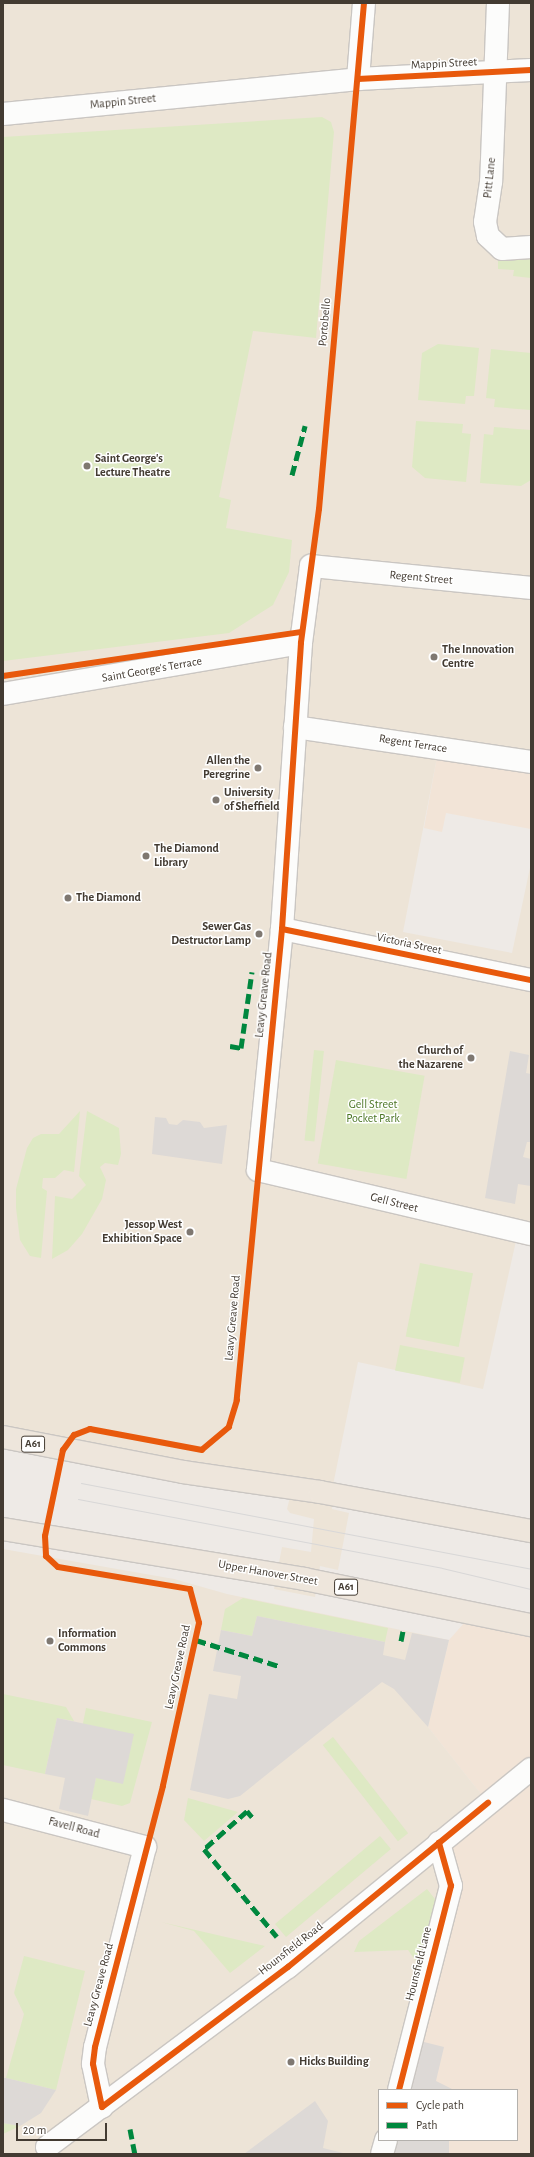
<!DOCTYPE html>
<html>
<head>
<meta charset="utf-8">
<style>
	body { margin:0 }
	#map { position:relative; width:534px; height:2157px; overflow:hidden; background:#eeeae6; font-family:"Alegreya Sans",sans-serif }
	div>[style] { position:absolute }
	.commercial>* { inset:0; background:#f2e4d7 }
	.education>* { inset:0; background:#ede4d7 }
	.green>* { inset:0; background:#dee9c4; transform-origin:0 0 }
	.parking>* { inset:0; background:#ddd9d6; transform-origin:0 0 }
	.roads { filter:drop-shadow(1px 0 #cac6c2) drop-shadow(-1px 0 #cac6c2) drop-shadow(0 1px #cac6c2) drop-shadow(0 -1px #cac6c2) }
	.minor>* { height:22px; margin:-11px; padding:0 11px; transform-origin:11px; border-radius:11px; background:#fcfcfb }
	.tertiary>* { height:22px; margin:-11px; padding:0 11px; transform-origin:11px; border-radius:11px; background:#fcfcfb }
	.trunk>* { height:22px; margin:-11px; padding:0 11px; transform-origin:11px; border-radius:11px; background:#eee6dc }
	.tram>* { height:1px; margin:-0.5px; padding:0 0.5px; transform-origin:0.5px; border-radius:0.5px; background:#d8d7d7 }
	.quiet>* { height:5px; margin-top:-2.5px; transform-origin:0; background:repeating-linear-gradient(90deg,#00873e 0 10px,transparent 0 15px) }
	.cycleway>* { height:6px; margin:-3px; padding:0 3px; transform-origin:3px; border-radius:3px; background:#e8590c }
	.dots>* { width:11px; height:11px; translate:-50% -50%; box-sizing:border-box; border:2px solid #fff; border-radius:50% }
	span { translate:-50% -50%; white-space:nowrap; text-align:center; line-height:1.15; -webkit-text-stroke:3px #fff; paint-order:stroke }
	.shield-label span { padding:1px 3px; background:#fff; border:1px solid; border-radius:3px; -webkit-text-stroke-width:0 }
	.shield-label { font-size:11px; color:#433b32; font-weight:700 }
	.street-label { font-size:12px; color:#433b32 }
	.poi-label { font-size:12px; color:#433b32; font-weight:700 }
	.left { translate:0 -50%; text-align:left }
	.right { translate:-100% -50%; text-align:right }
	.park-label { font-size:12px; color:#4b7624 }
	.frame { position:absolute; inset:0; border:4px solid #433b32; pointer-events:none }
	.legend { position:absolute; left:378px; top:2089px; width:140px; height:52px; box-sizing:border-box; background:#fff; border:1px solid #b4b1ad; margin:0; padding:5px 7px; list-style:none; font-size:12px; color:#433b32 }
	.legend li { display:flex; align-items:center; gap:8px; height:20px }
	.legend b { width:20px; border:1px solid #b4b1ad }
	.scale { position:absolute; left:16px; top:2123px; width:91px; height:18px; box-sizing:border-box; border:2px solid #433b32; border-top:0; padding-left:5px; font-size:12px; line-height:14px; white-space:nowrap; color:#433b32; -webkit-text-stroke:3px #fff; paint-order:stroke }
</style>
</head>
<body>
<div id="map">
	<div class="commercial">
		<div style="clip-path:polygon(437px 757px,531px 762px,531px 829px,446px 813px,442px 832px,424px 828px)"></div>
		<div style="clip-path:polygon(473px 1613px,531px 1625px,531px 2154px,382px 2154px,386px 2140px,517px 2140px,517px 2090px,399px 2090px,439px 1843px,488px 1803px,428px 1727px,449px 1640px)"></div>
	</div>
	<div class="education">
		<div style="clip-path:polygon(3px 3px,531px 3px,531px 762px,437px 757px,403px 932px,512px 953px,531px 863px,531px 1234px,518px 1232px,483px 1389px,358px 1362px,331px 1495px,332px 1509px,349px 1513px,338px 1570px,320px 1566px,315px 1597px,274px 1589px,282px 1547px,311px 1552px,314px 1519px,290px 1513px,287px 1509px,292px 1489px,3px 1437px)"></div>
		<div style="clip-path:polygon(3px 1549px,174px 1579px,227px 1594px,449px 1640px,428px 1727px,488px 1803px,439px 1843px,451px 1886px,396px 2090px,379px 2090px,380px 2154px,3px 2154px)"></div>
	</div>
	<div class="green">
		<div style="clip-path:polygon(322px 117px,331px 122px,334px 132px,316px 338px,253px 331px,219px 497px,231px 500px,226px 528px,292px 540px,289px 572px,273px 605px,229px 633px,3px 661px,3px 137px)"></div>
		<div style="clip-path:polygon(531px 258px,531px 278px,513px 276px,514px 270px,498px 269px,498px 259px)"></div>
		<div style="clip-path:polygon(438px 344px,479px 348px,474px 396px,466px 396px,465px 404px,418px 400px,422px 353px)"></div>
		<div style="clip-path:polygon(491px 349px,531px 353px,531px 410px,494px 407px,495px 399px,486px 398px)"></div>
		<div style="clip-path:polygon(416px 421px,463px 424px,462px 433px,471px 434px,466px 482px,425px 478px,412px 467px)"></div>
		<div style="clip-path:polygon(494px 427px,531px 430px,531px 480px,521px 486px,480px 483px,484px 434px,493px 435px)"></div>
		<div style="left:314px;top:1050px;width:10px;height:91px;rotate:6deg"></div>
		<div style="left:336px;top:1060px;width:90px;height:105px;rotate:10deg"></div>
		<div style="clip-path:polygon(80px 1111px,74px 1172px,64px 1170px,55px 1178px,43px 1178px,42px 1188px,47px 1191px,41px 1258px,30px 1256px,20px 1240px,16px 1208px,16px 1189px,27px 1148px,33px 1138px,41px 1134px,59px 1134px)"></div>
		<div style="clip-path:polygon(87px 1111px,119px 1128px,121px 1154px,118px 1165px,105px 1163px,100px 1167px,106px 1180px,102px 1199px,82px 1234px,68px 1250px,52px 1259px,55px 1196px,72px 1199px,86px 1185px,79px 1176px)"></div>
		<div style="left:420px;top:1263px;width:54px;height:75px;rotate:11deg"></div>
		<div style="left:400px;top:1345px;width:66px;height:26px;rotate:11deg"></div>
		<div style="clip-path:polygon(243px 1598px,388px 1628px,385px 1642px,257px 1616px,252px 1636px,221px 1630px,225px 1609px)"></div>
		<div style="clip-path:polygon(3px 1694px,66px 1707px,74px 1721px,57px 1718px,45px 1774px,3px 1765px)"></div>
		<div style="clip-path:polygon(86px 1708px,152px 1722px,130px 1803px,122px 1806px,91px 1799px,96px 1778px,83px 1723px)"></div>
		<div style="left:333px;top:1737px;width:122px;height:13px;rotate:52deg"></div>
		<div style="clip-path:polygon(188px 1798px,238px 1812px,204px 1841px,184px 1820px)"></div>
		<div style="left:380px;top:1836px;width:17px;height:137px;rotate:50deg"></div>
		<div style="clip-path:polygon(427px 1889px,439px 1904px,420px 1967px,408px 1950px,354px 1952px,359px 1941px)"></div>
		<div style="clip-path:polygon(161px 1922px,265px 1946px,230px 1973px,194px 1931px)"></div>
		<div style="clip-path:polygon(24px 1956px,85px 1971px,56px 2090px,6px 2078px,24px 2014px,14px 1993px)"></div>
		<div style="clip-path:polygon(3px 2123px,20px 2126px,3px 2134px)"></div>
	</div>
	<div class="parking">
		<div style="clip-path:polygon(510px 1051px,529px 1055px,526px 1073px,531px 1074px,531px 1142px,527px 1142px,523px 1157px,531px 1159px,531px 1186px,518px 1184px,515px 1204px,485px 1198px)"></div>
		<div style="clip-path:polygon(155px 1117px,166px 1118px,169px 1124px,177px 1125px,183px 1120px,200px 1122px,204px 1128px,227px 1125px,222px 1164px,152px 1154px)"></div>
		<div style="clip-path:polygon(257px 1616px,385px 1642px,383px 1655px,405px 1660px,412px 1633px,449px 1640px,428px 1727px,394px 1689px,382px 1682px,240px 1796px,228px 1799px,190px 1790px,209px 1694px,237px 1699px,241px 1676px,213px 1671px,221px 1630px,252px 1636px)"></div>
		<div style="clip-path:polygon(57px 1718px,134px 1734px,123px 1784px,96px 1778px,88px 1816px,59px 1809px,65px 1778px,45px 1774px)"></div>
		<div style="clip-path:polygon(416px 2040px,444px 2047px,436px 2081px,454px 2090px,404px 2090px)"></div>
		<div style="clip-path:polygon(3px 2078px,6px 2078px,56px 2090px,41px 2113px,20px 2126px,3px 2123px)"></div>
		<div style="clip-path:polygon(315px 2101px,328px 2121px,323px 2148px,347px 2154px,244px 2154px)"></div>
		<div style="left:393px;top:2140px;width:56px;height:14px"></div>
	</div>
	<div class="roads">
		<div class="minor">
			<div style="left:498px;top:3px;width:179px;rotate:92.2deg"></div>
			<div style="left:491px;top:182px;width:40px;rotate:98.5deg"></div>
			<div style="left:485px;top:222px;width:14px;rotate:78deg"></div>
			<div style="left:488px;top:236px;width:19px;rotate:43deg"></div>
			<div style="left:502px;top:249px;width:29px;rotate:-4deg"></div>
			<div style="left:358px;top:79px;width:76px;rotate:-85.5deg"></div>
			<div style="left:301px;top:643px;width:287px;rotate:93.8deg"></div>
			<div style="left:282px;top:929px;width:242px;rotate:95.7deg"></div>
			<div style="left:258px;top:1170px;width:280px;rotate:13.2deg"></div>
			<div style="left:295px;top:727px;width:239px;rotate:8.4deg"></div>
			<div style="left:282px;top:929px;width:254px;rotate:11.6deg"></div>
			<div style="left:3px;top:1810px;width:147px;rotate:14.6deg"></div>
			<div style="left:145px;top:1847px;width:206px;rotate:104deg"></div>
			<div style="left:95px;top:2047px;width:17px;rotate:97deg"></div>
			<div style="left:93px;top:2064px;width:44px;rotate:78.2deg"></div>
			<div style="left:399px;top:2090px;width:211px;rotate:-75.7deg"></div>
			<div style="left:451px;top:1886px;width:45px;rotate:-105.6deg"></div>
			<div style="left:47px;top:2147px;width:301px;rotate:-36.8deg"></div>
			<div style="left:288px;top:1967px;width:313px;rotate:-39.2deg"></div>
			<div style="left:382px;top:2154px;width:15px;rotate:-74deg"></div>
		</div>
		<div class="tertiary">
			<div style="left:3px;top:114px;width:357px;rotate:-5.6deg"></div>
			<div style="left:358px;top:79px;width:173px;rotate:-3deg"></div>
			<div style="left:3px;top:694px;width:302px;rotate:-9.7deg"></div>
			<div style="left:301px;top:643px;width:78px;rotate:-82.6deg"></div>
			<div style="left:311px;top:566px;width:221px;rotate:5.7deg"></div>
		</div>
		<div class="trunk">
			<div style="left:3px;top:1437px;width:183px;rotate:11deg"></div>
			<div style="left:183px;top:1472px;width:138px;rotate:8.3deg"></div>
			<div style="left:320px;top:1492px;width:215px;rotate:10.5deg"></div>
			<div style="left:3px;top:1529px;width:305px;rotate:9.4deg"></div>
			<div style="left:304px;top:1579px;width:232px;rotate:11.5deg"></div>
		</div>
	</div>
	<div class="tram">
		<div style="left:81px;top:1483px;width:458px;rotate:10.8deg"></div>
		<div style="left:78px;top:1499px;width:370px;rotate:10.7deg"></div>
		<div style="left:442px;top:1568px;width:91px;rotate:13.3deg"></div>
	</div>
	<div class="quiet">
		<div style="left:292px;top:475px;width:51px;rotate:-75.1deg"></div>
		<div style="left:230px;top:1046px;width:11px;rotate:10deg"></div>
		<div style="left:241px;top:1048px;width:77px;rotate:-81.8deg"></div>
		<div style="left:196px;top:1640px;width:87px;rotate:17.4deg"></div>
		<div style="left:401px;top:1641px;width:10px;rotate:-79deg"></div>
		<div style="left:252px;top:1817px;width:8px;rotate:-130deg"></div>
		<div style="left:247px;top:1811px;width:57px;rotate:138.5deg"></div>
		<div style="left:204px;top:1849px;width:114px;rotate:50.3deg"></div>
		<div style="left:130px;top:2129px;width:25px;rotate:79deg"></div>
	</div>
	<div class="cycleway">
		<div style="left:364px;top:3px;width:508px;rotate:95.08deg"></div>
		<div style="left:319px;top:509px;width:135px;rotate:97.7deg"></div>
		<div style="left:301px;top:643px;width:287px;rotate:93.8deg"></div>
		<div style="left:282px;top:929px;width:473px;rotate:95.5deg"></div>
		<div style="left:237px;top:1400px;width:28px;rotate:107deg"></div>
		<div style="left:229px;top:1427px;width:35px;rotate:140deg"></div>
		<div style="left:202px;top:1450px;width:114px;rotate:-169.4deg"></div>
		<div style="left:90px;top:1429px;width:17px;rotate:159deg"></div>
		<div style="left:74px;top:1435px;width:19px;rotate:126deg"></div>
		<div style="left:63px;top:1450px;width:88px;rotate:101.8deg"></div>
		<div style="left:45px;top:1536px;width:20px;rotate:87deg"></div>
		<div style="left:46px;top:1556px;width:16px;rotate:43deg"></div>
		<div style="left:58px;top:1567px;width:134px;rotate:9.5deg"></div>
		<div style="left:190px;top:1589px;width:35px;rotate:75deg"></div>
		<div style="left:199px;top:1623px;width:167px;rotate:102.5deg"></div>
		<div style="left:163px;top:1786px;width:270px;rotate:104.6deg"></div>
		<div style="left:95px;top:2047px;width:17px;rotate:97deg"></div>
		<div style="left:93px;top:2064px;width:44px;rotate:78.2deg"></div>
		<div style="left:102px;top:2107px;width:233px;rotate:-37deg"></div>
		<div style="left:288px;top:1967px;width:259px;rotate:-39.4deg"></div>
		<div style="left:358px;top:79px;width:173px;rotate:-3deg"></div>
		<div style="left:3px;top:676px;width:302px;rotate:-8.4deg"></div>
		<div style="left:282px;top:929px;width:254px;rotate:11.6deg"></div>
		<div style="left:399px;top:2090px;width:211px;rotate:-75.7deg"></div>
		<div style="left:451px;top:1886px;width:45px;rotate:-105.6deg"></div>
	</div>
	<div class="dots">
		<div style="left:87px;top:466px;background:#7f7871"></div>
		<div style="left:434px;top:657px;background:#7f7871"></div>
		<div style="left:258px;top:768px;background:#7f7871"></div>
		<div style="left:216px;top:800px;background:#7f7871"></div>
		<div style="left:146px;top:856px;background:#7f7871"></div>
		<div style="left:68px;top:898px;background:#7f7871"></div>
		<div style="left:259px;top:934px;background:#7f7871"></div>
		<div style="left:471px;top:1058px;background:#7f7871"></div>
		<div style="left:190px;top:1232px;background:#7f7871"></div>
		<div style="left:50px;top:1641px;background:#7f7871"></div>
		<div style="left:291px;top:2062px;background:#7f7871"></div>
	</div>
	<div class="shield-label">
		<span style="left:33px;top:1444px">A61</span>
		<span style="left:346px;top:1587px">A61</span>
	</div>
	<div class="street-label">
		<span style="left:444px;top:64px;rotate:-3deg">Mappin Street</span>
		<span style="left:123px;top:102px;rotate:-6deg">Mappin Street</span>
		<span style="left:490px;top:178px;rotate:-84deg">Pitt Lane</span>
		<span style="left:325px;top:322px;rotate:-85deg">Portobello</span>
		<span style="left:421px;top:578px;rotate:5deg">Regent Street</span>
		<span style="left:152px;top:670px;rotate:-10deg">Saint George's Terrace</span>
		<span style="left:413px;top:744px;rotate:9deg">Regent Terrace</span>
		<span style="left:409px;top:944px;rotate:12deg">Victoria Street</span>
		<span style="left:264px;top:995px;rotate:-84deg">Leavy Greave Road</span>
		<span style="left:394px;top:1203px;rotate:14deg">Gell Street</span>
		<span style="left:233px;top:1318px;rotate:-85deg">Leavy Greave Road</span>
		<span style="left:268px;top:1573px;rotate:10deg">Upper Hanover Street</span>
		<span style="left:178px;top:1667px;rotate:-78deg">Leavy Greave Road</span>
		<span style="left:74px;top:1828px;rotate:15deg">Favell Road</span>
		<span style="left:291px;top:1949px;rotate:-38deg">Hounsfield Road</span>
		<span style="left:419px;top:1964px;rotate:-76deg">Hounsfield Lane</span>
		<span style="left:99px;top:1985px;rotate:-75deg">Leavy Greave Road</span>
	</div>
	<div class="poi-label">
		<span class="left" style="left:95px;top:466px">Saint George's<br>Lecture Theatre</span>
		<span class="left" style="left:442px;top:657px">The Innovation<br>Centre</span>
		<span class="right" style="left:250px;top:768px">Allen the<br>Peregrine</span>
		<span class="left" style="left:224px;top:800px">University<br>of Sheffield</span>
		<span class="left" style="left:154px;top:856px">The Diamond<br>Library</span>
		<span class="left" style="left:76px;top:898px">The Diamond</span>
		<span class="right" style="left:251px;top:934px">Sewer Gas<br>Destructor Lamp</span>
		<span class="right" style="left:463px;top:1058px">Church of<br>the Nazarene</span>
		<span class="right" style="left:182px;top:1232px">Jessop West<br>Exhibition Space</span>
		<span class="left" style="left:58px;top:1641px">Information<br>Commons</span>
		<span class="left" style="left:299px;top:2062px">Hicks Building</span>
	</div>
	<div class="park-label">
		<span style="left:373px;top:1112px">Gell Street<br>Pocket Park</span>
	</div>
	<div class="frame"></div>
	<ul class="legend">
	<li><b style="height:5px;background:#e8590c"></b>Cycle path</li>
	<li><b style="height:5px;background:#00873e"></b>Path</li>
	</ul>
	<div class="scale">20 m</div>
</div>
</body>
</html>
